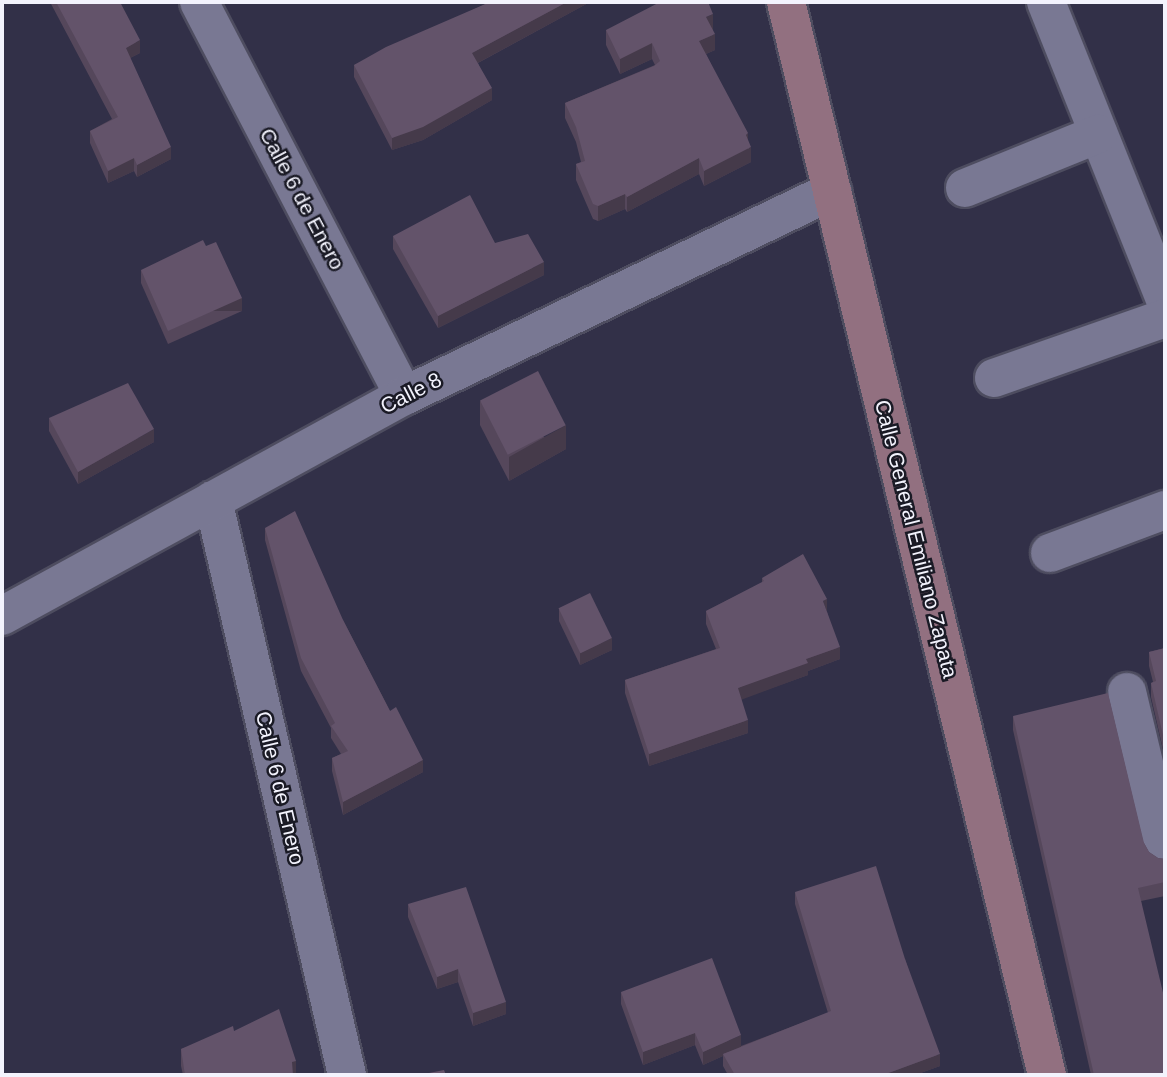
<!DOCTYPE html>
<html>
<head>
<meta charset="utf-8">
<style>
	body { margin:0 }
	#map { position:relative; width:1167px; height:1077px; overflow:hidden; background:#323048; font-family:Arial,sans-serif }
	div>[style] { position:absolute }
	.roads { filter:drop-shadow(2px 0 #4e4d60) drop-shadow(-2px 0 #4e4d60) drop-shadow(0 2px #4e4d60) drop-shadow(0 -2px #4e4d60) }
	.street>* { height:38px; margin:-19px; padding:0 19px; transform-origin:19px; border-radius:19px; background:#797893 }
	.secondary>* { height:38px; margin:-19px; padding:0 19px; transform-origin:19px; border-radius:19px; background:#927080 }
	.wall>* { inset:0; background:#55475b }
	.shaded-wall>* { inset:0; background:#453a4a; transform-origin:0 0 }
	.building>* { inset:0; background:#63536a; transform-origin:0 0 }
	span { translate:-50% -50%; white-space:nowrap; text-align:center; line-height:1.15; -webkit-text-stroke:5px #1a1a25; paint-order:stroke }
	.street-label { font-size:21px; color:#f3f3fd }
	.frame { position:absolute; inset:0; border:4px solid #f3f3fd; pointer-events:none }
</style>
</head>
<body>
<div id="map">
	<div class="roads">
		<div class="street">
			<div style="left:199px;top:2px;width:444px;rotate:62.5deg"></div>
			<div style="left:1046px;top:2px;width:321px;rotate:68.2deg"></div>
			<div style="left:965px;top:188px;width:144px;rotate:-22.1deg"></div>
			<div style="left:994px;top:378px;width:181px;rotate:-19.3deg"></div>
			<div style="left:213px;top:500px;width:590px;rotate:76.88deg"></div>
			<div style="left:1050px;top:553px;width:123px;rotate:-20.5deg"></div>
			<div style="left:2px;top:616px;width:458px;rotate:-28.7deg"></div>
			<div style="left:404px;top:396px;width:475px;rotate:-25.6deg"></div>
			<div style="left:1127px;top:692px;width:164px;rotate:76.6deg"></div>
		</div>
		<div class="secondary">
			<div style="left:786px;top:2px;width:1104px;rotate:76.33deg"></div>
		</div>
	</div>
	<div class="wall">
		<div style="clip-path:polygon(50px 2px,120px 2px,140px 53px,130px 58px,171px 159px,137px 177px,134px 171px,108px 183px,90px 143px,90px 131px,112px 119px)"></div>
		<div style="clip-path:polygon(490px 2px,590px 2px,478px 63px,492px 100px,423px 140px,392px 150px,354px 77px,354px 65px)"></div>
		<div style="clip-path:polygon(712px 29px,715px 50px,706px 54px,748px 141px,751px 162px,704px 186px,699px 174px,627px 212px,625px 209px,598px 221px,593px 219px,576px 180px,576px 164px,581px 162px,576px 142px,565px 118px,565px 103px,655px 65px,652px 59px,620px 74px,606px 45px,606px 30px,713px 29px)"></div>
		<div style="clip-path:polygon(393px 236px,495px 243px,544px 275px,438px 328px,393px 249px)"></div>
		<div style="clip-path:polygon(141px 270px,242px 311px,168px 344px,141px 283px)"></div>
		<div style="clip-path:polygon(480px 401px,566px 449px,509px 481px,480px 425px)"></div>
		<div style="clip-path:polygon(49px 418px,154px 442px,78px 484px,49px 431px)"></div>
		<div style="clip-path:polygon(265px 528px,343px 620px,390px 711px,423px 772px,343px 815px,332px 771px,332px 758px,341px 754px,331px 738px,331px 728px,301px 671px,265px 540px)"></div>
		<div style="clip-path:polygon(762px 578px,827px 612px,840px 659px,808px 671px,808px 675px,741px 699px,748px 733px,649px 766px,625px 693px,625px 680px,716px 649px,706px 624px,706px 611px,762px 583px)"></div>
		<div style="clip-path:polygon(559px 609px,612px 650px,580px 665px,559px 621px)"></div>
		<div style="clip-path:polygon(1165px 648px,1165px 758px,1151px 697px,1151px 683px,1153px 682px,1149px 666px,1149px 652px)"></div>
		<div style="clip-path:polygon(1013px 716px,1144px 843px,1149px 852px,1158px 858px,1165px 859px,1165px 896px,1141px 901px,1165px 1075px,1091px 1075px,1013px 730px)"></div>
		<div style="clip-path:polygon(795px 892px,905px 959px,940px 1066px,915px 1075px,728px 1075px,723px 1066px,723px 1056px,703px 1065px,695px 1045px,643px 1065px,621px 1004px,621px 992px,741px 1046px,828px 1013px,795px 904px)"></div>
		<div style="clip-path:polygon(408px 904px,506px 1014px,473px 1026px,458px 982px,437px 989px,408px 917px)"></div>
		<div style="clip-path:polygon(234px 1031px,296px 1075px,183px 1075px,181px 1066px,181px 1049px)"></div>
	</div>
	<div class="shaded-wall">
		<div style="clip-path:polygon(567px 2px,590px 2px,472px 66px,472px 53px)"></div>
		<div style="clip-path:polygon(713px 14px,713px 29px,706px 32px,706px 17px)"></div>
		<div style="clip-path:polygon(715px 34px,715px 50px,699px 57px,699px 41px)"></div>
		<div style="clip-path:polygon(140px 40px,140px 53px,126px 60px,126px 48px)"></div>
		<div style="clip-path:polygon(652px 43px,652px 59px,620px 74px,620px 59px)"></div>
		<div style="clip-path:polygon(492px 88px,492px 100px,423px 140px,392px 150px,392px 138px)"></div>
		<div style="clip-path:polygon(748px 133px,748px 149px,751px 147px,751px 162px,704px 186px,704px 171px)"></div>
		<div style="clip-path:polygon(171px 147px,171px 159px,137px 177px,137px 165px)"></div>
		<div style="clip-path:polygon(134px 158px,134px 171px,108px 183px,108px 171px)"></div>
		<div style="clip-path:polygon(699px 158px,699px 174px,627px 212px,627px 197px)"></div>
		<div style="clip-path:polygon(625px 194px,625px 209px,598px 221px,598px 206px)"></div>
		<div style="clip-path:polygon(544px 262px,544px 275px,438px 328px,438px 316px)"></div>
		<div style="left:242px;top:298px;width:13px;height:81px;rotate:90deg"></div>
		<div style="clip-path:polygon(566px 425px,566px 449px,509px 481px,509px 457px)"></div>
		<div style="clip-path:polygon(154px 429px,154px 442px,78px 484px,78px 472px)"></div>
		<div style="clip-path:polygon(827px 599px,827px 612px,823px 601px)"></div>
		<div style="clip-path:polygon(612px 638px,612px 650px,580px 665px,580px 653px)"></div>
		<div style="clip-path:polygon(840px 647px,840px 659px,808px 671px,808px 675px,738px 701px,738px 688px,806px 659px)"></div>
		<div style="clip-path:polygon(748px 720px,748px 733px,649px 766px,649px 754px)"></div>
		<div style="clip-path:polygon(423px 760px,423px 772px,343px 815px,343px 802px)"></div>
		<div style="clip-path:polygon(458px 969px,458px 982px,437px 989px,437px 977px)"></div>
		<div style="clip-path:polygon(506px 1002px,506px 1014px,473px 1026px,473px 1013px)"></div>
		<div style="clip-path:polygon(695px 1033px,695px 1045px,643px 1065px,643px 1052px)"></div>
		<div style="clip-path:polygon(741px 1035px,741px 1048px,723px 1054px,723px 1056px,703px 1065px,703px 1052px)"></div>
		<div style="clip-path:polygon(940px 1054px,940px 1066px,915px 1075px,883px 1075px)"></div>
		<div style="left:296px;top:1061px;width:14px;height:4px;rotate:90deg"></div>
	</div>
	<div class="building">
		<div style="clip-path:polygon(56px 2px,120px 2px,140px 40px,126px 48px,171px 147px,137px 165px,134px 158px,108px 171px,90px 131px,118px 117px)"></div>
		<div style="clip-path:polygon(490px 2px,567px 2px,472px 53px,492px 88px,423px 127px,392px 138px,354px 65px,386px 47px)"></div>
		<div style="clip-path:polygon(660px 2px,708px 2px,713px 14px,706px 17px,715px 34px,699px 41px,748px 133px,746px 135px,751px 147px,704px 171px,699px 158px,627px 197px,625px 194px,598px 206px,593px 204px,576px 164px,585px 161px,576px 127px,565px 103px,654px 66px,660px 61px,652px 43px,620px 59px,606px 30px)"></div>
		<div style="clip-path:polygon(470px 195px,495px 243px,528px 234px,544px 262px,438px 316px,393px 236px)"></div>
		<div style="clip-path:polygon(203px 240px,206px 246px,216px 242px,242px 298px,168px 331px,141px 270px)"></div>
		<div style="left:538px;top:371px;width:61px;height:65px;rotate:63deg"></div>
		<div style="clip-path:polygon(128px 383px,154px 429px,78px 472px,49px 418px)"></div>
		<div style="clip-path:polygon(295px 511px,343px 620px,390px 711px,396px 707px,423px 760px,343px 802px,332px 758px,348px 751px,331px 726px,335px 723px,301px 658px,265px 528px)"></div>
		<div style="clip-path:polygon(803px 554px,827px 599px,823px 601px,840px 647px,806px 659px,808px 663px,738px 688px,748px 720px,649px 754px,625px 680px,720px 648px,706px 611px,764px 581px,762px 578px)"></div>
		<div style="left:590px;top:593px;width:50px;height:35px;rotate:64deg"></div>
		<div style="clip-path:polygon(1165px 648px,1165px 744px,1151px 683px,1156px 681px,1149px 652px)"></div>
		<div style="clip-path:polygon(1108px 693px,1144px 843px,1149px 852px,1158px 858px,1165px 859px,1165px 882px,1138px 888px,1165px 1001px,1165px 1075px,1094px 1075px,1013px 716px)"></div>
		<div style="clip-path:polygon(876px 866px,905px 959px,940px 1054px,883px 1075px,735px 1075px,723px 1054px,831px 1011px,795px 892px)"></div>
		<div style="clip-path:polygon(466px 887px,506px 1002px,473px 1013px,458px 969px,437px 977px,408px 904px)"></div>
		<div style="clip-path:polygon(712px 958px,741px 1035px,703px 1052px,695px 1033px,643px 1052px,621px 992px)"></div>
		<div style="clip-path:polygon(279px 1009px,296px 1061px,292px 1062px,293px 1075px,185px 1075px,181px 1049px,233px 1026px,234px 1031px)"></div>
		<div style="clip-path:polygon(444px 1070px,446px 1075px,419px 1075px)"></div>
	</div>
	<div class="street-label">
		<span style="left:302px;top:199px;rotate:62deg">Calle 6 de Enero</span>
		<span style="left:411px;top:393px;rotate:-27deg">Calle 8</span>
		<span style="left:916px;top:539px;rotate:76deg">Calle General Emiliano Zapata</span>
		<span style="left:280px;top:788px;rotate:77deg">Calle 6 de Enero</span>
	</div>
	<div class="frame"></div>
</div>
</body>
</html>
